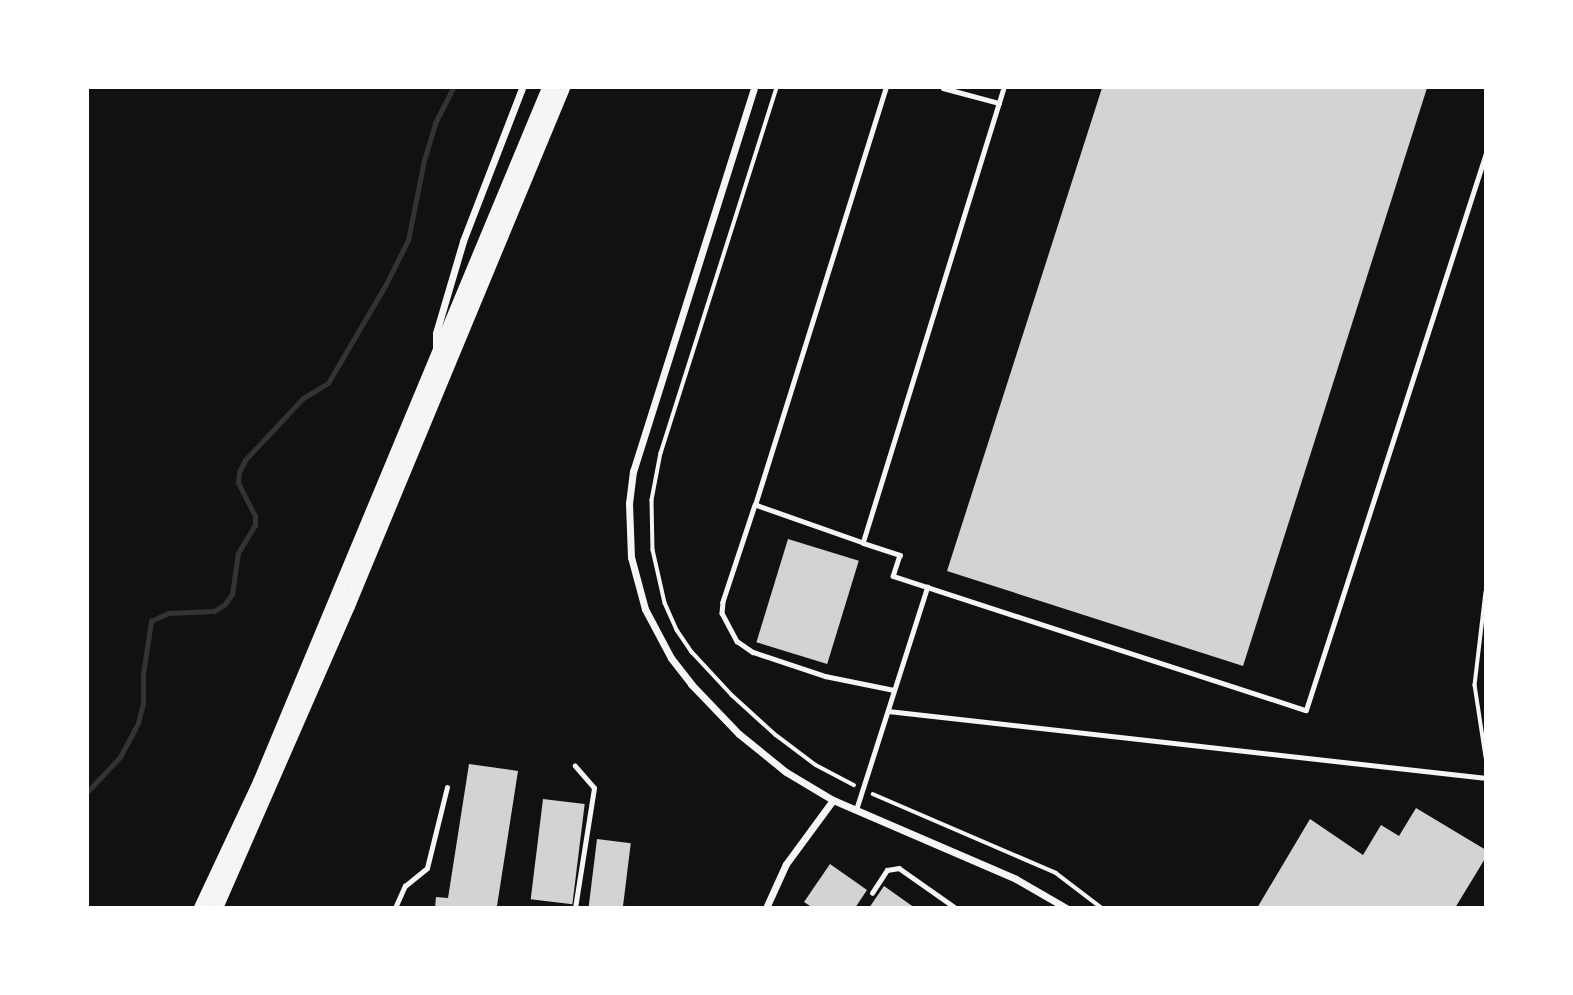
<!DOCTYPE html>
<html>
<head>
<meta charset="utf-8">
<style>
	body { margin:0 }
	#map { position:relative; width:1573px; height:995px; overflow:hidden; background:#111; font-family:"Crimson Pro",serif }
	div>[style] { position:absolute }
	.stream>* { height:5px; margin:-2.5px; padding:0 2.5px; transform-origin:2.5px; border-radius:2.5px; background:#333 }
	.building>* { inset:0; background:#d3d3d3; transform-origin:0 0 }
	.path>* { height:3.5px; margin:-1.75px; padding:0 1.75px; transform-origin:1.75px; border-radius:1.75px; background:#f5f5f5 }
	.service>* { height:4.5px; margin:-2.25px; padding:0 2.25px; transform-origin:2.25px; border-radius:2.25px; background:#f5f5f5 }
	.minor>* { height:7px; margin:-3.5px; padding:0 3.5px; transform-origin:3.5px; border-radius:3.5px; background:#f5f5f5 }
	.trunk>* { height:14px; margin:-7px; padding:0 7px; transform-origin:7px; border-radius:7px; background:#f5f5f5 }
	span { translate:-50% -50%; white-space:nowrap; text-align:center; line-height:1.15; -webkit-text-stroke:5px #fff; paint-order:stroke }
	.frame { position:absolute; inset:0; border:89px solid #fff; pointer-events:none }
</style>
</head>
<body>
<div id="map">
	<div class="stream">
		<div style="left:88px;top:791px;width:47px;rotate:-46.7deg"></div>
		<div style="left:120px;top:757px;width:38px;rotate:-62deg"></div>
		<div style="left:138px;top:723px;width:21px;rotate:-76deg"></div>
		<div style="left:143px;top:703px;width:29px;rotate:-90deg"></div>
		<div style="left:143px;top:674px;width:54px;rotate:-81.4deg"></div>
		<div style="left:151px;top:621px;width:19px;rotate:-25deg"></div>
		<div style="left:168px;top:613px;width:46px;rotate:-2.5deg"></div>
		<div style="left:214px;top:611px;width:13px;rotate:-32deg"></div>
		<div style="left:225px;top:604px;width:12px;rotate:-55deg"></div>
		<div style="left:232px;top:594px;width:41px;rotate:-81.7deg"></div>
		<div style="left:238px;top:553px;width:33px;rotate:-59deg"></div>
		<div style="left:255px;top:525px;width:9px;rotate:-90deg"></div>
		<div style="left:255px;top:516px;width:38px;rotate:-117deg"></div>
		<div style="left:238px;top:482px;width:10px;rotate:-84deg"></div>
		<div style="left:239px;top:472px;width:13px;rotate:-63deg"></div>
		<div style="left:245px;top:460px;width:85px;rotate:-46.9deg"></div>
		<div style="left:303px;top:398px;width:29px;rotate:-31deg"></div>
		<div style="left:328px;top:383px;width:115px;rotate:-59.6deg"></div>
		<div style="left:386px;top:284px;width:49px;rotate:-63.4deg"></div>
		<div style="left:408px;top:240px;width:82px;rotate:-78.7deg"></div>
		<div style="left:424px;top:160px;width:39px;rotate:-73deg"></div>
		<div style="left:435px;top:123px;width:39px;rotate:-63deg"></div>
	</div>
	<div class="building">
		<div style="clip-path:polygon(1102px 88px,1427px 88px,1243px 666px,947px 571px)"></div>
		<div style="left:788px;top:539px;width:74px;height:108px;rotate:17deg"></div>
		<div style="clip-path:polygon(469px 764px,518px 771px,497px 906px,435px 908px,436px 897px,448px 898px)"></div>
		<div style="left:543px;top:799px;width:42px;height:101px;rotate:7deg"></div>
		<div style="clip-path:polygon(1416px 808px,1486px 850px,1486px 857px,1455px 908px,1257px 908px,1310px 819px,1363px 855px,1381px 825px,1399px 836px)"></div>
		<div style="left:597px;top:839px;width:34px;height:69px;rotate:7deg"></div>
		<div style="clip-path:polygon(830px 864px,867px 890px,855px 908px,813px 908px,804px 902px)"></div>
		<div style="clip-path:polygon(884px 886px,915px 908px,869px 908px)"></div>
	</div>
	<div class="path">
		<div style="left:777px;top:88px;width:383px;rotate:107.6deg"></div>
		<div style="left:661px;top:453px;width:48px;rotate:100.8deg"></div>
		<div style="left:652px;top:500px;width:50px;rotate:88.9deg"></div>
		<div style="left:653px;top:550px;width:54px;rotate:77.2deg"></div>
		<div style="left:665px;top:603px;width:30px;rotate:66deg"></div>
		<div style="left:677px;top:630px;width:27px;rotate:56deg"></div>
		<div style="left:692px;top:652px;width:59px;rotate:47.1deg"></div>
		<div style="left:732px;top:695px;width:59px;rotate:42.3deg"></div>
		<div style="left:776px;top:735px;width:50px;rotate:36.9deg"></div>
		<div style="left:816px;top:765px;width:43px;rotate:27.8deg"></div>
		<div style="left:1486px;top:592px;width:94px;rotate:96.7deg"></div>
		<div style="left:1475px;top:685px;width:73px;rotate:81.3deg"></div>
		<div style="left:873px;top:794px;width:199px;rotate:23.3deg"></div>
		<div style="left:1056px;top:873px;width:58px;rotate:37.3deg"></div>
	</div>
	<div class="service">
		<div style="left:943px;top:88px;width:58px;rotate:15deg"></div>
		<div style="left:1004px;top:88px;width:476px;rotate:107.2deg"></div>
		<div style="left:863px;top:543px;width:39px;rotate:18deg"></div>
		<div style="left:900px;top:555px;width:22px;rotate:108deg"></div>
		<div style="left:893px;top:576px;width:434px;rotate:18deg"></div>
		<div style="left:1306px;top:710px;width:585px;rotate:-72.09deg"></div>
		<div style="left:755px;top:505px;width:102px;rotate:108.3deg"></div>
		<div style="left:723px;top:602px;width:11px;rotate:95deg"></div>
		<div style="left:722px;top:613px;width:32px;rotate:62deg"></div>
		<div style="left:737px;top:641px;width:19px;rotate:35deg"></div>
		<div style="left:753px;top:652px;width:76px;rotate:18.4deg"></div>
		<div style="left:825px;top:676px;width:70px;rotate:11.5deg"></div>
		<div style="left:863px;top:543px;width:114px;rotate:-160.6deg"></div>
		<div style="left:755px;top:505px;width:437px;rotate:-72.6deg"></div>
		<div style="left:888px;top:711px;width:602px;rotate:6.39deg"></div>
		<div style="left:856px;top:810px;width:234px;rotate:-72.3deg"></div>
		<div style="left:872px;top:893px;width:27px;rotate:-57deg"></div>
		<div style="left:887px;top:870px;width:12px;rotate:-9deg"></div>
		<div style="left:899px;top:868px;width:70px;rotate:35.1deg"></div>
		<div style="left:395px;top:908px;width:24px;rotate:-66deg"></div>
		<div style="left:405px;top:886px;width:28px;rotate:-39deg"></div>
		<div style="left:427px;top:868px;width:83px;rotate:-76.1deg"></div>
		<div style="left:575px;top:908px;width:121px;rotate:-81deg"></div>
		<div style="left:594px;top:788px;width:29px;rotate:-131deg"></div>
	</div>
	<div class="minor">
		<div style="left:754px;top:88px;width:402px;rotate:107.5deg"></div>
		<div style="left:633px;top:471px;width:32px;rotate:97deg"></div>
		<div style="left:629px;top:503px;width:54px;rotate:87.9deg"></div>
		<div style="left:631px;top:557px;width:54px;rotate:74.9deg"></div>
		<div style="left:645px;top:609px;width:55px;rotate:62deg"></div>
		<div style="left:671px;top:658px;width:33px;rotate:52deg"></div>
		<div style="left:691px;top:684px;width:69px;rotate:46.2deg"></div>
		<div style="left:739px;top:734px;width:60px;rotate:39deg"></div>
		<div style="left:786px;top:772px;width:55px;rotate:30.8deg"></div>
		<div style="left:833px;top:800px;width:199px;rotate:23.3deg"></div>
		<div style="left:1016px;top:879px;width:58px;rotate:30.1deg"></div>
		<div style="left:436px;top:348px;width:15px;rotate:-90deg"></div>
		<div style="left:436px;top:333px;width:96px;rotate:-73.6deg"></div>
		<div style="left:463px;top:241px;width:164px;rotate:-68.9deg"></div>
		<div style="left:766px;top:908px;width:48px;rotate:-65.6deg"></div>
		<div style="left:786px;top:864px;width:79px;rotate:-53.7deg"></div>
	</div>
	<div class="trunk">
		<div style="left:201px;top:908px;width:139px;rotate:-64.9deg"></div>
		<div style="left:260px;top:782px;width:752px;rotate:-67.39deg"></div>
		<div style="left:216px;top:908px;width:330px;rotate:-66.4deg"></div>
		<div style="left:348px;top:606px;width:561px;rotate:-67.46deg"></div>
	</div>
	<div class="frame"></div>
</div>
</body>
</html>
